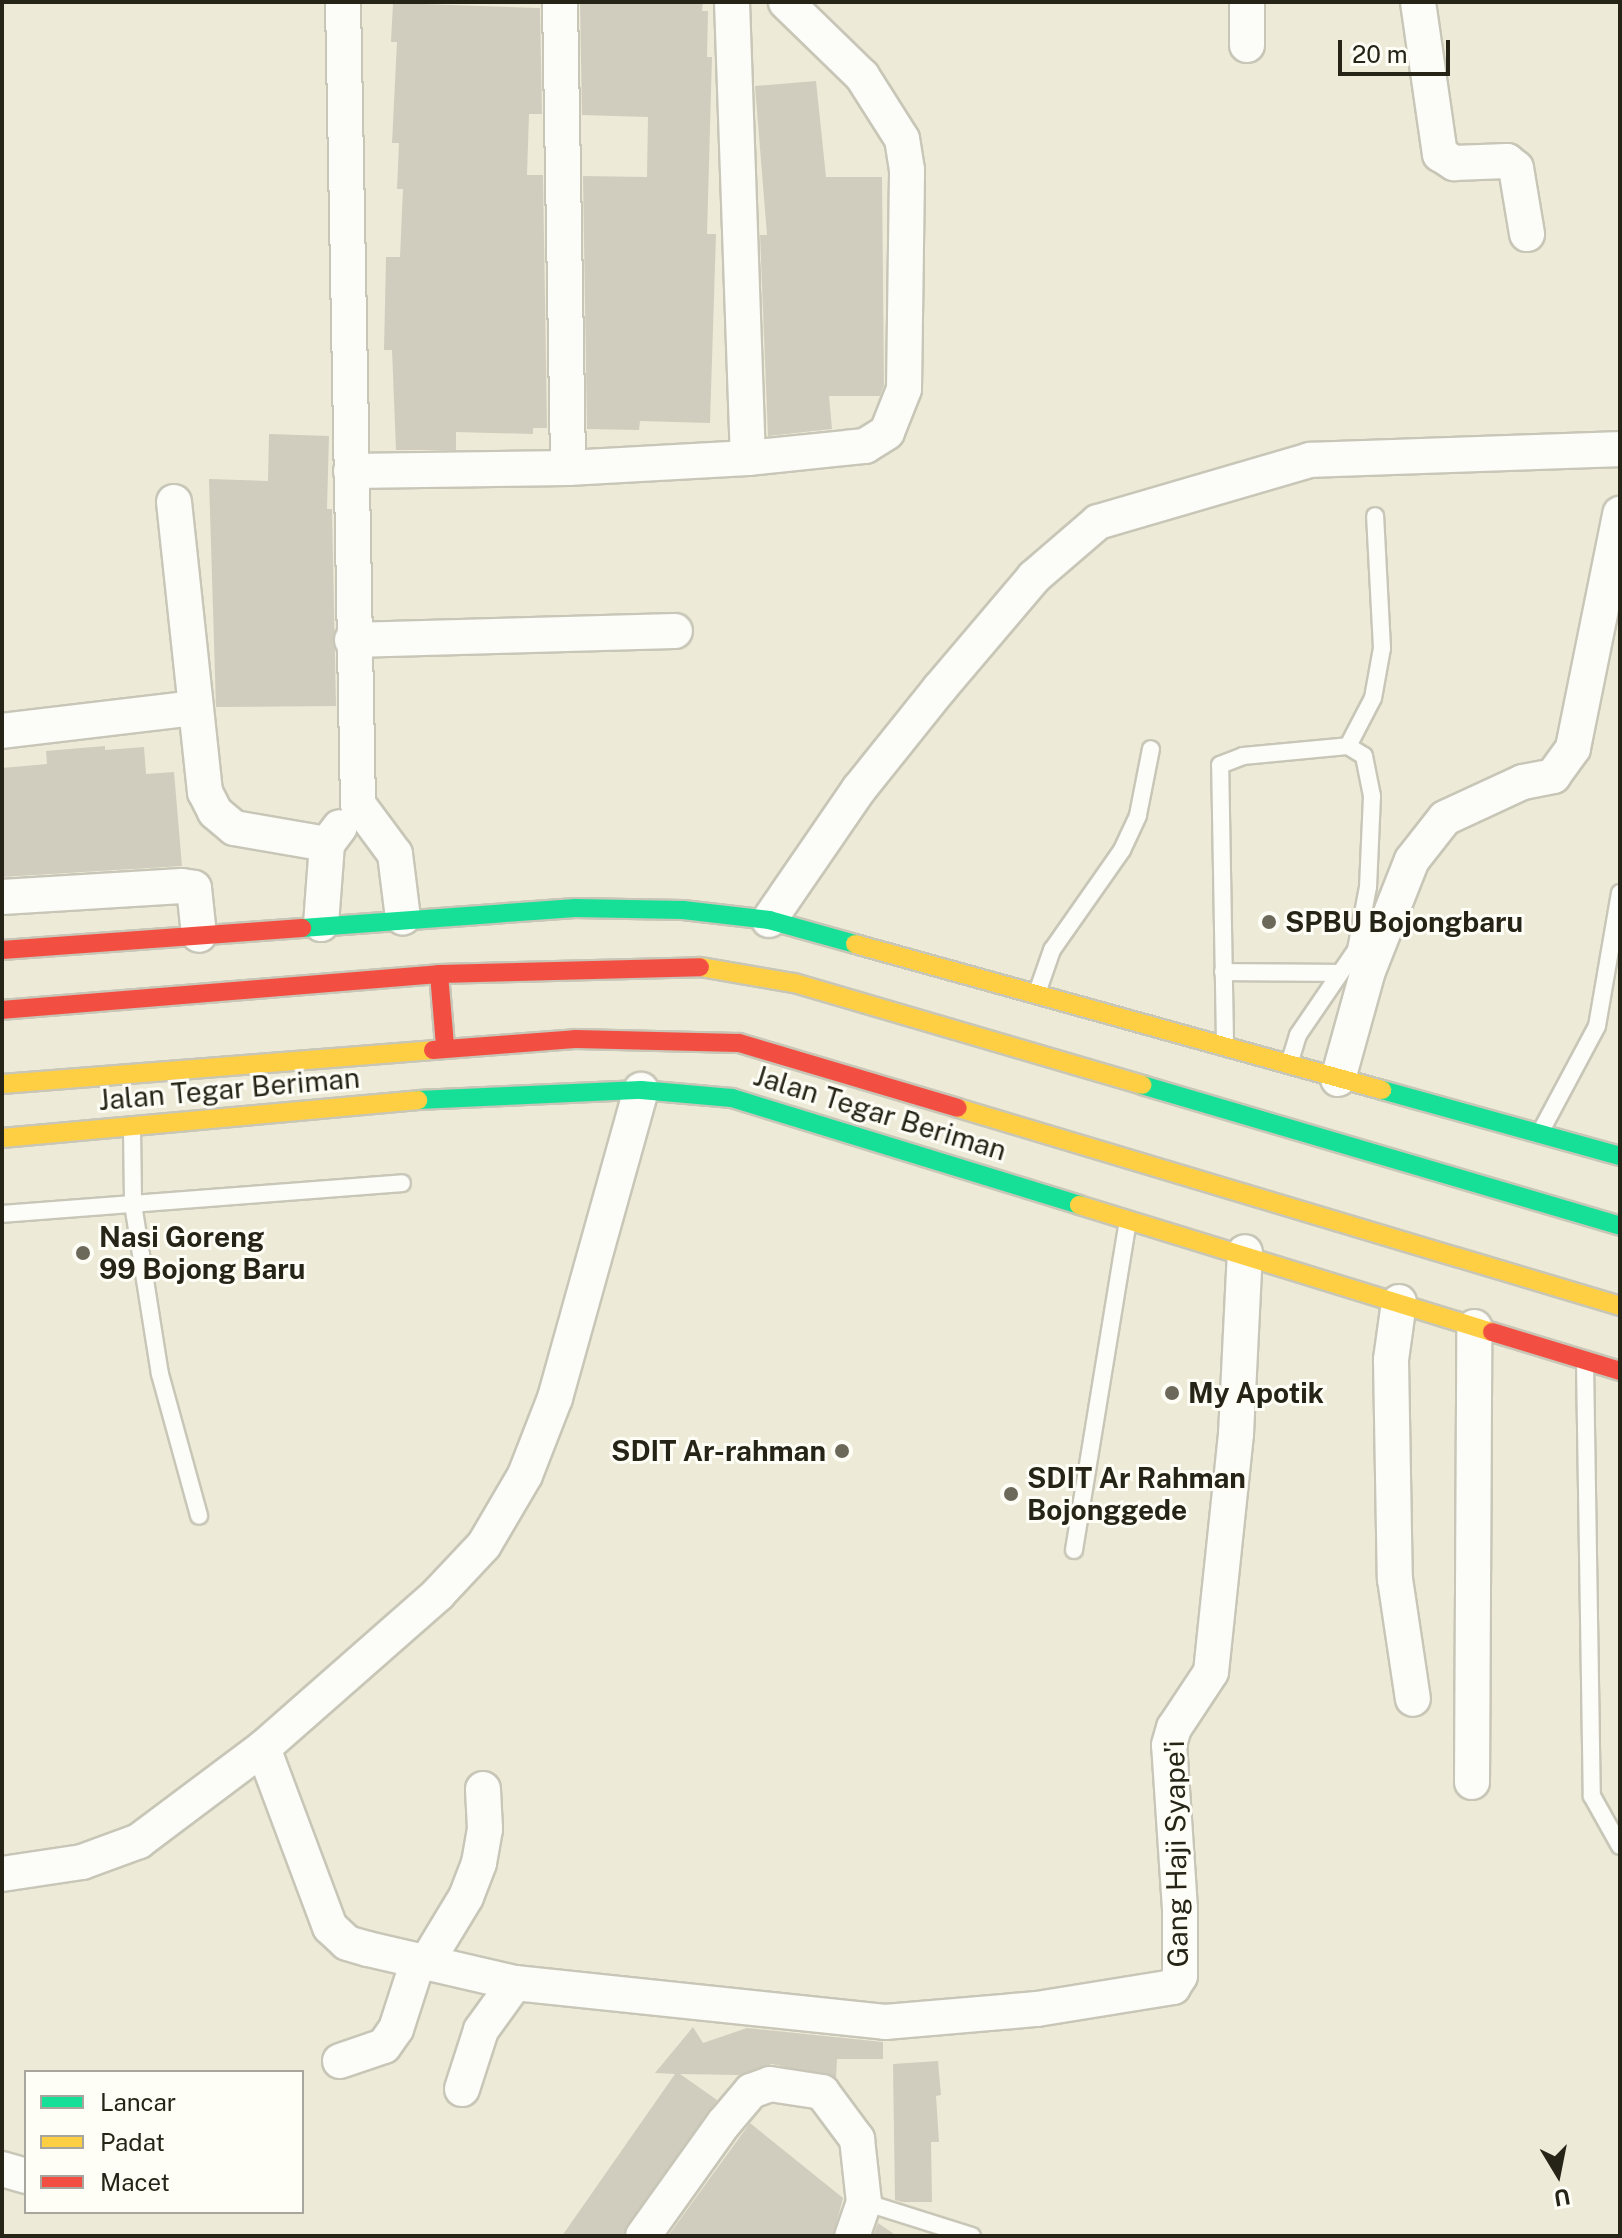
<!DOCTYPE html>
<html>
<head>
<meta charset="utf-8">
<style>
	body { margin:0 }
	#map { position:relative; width:1622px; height:2238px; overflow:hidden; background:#edead7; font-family:"Public Sans",sans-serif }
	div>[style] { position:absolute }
	.building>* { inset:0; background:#d0cdbe }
	.roads { filter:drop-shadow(2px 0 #c8c6b7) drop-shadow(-2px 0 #c8c6b7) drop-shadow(0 2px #c8c6b7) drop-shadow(0 -2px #c8c6b7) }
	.lane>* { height:16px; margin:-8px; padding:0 8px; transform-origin:8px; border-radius:8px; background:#fcfcf9 }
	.street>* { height:34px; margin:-17px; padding:0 17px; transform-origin:17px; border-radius:17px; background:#fcfcf9 }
	.fast>* { height:18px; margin:-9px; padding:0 9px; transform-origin:9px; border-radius:9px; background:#16e098 }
	.slow>* { height:18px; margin:-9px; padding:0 9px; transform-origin:9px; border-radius:9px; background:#ffcf43 }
	.jam>* { height:18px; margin:-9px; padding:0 9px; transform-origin:9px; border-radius:9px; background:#f24e42 }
	.dots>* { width:22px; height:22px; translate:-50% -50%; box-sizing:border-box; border:4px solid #fefdf6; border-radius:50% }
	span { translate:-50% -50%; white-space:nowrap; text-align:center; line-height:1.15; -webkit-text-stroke:6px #fefdf6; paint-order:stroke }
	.poi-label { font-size:28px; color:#262416; font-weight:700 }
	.left { translate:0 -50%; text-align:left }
	.right { translate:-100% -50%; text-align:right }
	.street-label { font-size:28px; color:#262416 }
	.frame { position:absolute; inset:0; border:4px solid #262416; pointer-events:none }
	.legend { position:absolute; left:24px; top:2070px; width:280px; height:144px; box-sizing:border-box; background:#fefdf6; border:2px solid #a8a69c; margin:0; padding:10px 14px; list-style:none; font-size:24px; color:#262416 }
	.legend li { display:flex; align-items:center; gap:16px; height:40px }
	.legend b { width:40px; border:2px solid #a8a69c }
	.north { position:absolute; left:1518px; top:2134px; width:80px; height:80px; -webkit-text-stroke:6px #fefdf6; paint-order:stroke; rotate:170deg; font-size:22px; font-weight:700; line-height:32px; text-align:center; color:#262416 }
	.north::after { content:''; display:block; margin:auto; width:28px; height:36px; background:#262416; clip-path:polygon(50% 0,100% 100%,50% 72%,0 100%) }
	.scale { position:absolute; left:1338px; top:40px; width:112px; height:36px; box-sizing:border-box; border:4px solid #262416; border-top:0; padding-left:10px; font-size:24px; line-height:28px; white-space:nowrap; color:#262416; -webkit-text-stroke:6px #fefdf6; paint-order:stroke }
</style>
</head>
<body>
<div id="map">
	<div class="building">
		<div style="clip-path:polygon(580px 2px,703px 2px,702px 11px,708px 11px,707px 57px,712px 57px,707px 234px,716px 234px,710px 423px,640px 421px,639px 430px,587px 429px,583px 176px,647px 177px,648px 117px,582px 115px)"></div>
		<div style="clip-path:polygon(393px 3px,540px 8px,542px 114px,529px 114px,527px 175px,543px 175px,547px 428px,533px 428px,533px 434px,456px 432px,456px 450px,396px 450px,392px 350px,384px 350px,386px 257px,400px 257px,403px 189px,397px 189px,399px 143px,392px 143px,397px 42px,391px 42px)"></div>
		<div style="clip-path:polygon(816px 81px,826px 177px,882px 177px,884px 385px,880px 396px,829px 396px,832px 429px,768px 436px,760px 235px,767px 235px,755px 86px)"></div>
		<div style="clip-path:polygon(269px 434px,329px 436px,327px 509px,332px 509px,336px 706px,216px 707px,209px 479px,268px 481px)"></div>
		<div style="clip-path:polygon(105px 746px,105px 750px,144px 747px,146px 774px,174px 772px,182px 866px,2px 877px,2px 768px,47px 764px,46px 751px)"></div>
		<div style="clip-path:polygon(693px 2027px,703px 2043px,747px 2028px,883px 2042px,883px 2059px,837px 2059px,836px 2078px,772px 2064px,739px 2075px,680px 2074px,717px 2100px,623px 2236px,562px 2236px,675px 2074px,655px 2073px)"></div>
		<div style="clip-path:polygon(938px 2061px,941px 2095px,936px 2096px,939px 2142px,931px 2142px,932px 2202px,902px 2202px,895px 2200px,893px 2064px)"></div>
		<div style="clip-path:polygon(750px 2123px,843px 2198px,833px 2236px,668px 2236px)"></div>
		<div style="clip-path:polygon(878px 2223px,897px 2236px,873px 2236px)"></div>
	</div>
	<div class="roads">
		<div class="lane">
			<div style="left:1348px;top:746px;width:54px;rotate:-62.5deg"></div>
			<div style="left:1373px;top:698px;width:51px;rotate:-79.8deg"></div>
			<div style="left:1382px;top:648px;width:132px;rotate:-93deg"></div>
			<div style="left:1223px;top:972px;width:117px;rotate:0.5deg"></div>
			<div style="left:1037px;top:993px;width:46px;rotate:-70.8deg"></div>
			<div style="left:1052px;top:950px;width:122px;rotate:-55deg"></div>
			<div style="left:1122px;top:850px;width:38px;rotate:-65deg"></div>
			<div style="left:1138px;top:815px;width:67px;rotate:-78.9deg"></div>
			<div style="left:1225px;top:1042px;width:277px;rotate:-91deg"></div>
			<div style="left:1220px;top:765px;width:25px;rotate:-21deg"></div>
			<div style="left:1243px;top:756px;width:105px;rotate:-5.4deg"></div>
			<div style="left:1348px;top:746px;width:19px;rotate:32deg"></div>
			<div style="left:1364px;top:756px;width:41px;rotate:78.7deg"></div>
			<div style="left:1372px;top:796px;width:91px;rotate:92.5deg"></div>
			<div style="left:1368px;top:887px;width:64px;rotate:100.8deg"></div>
			<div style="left:1356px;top:950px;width:103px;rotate:124.3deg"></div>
			<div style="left:1298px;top:1035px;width:31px;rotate:107deg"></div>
			<div style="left:132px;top:1128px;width:76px;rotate:89.2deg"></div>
			<div style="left:133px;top:1204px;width:172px;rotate:81deg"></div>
			<div style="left:160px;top:1374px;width:147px;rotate:74.6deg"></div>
			<div style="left:1541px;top:1131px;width:119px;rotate:-61.9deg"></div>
			<div style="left:1597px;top:1026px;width:135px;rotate:-80.2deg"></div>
			<div style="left:2px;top:1214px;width:401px;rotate:-4.4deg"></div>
			<div style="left:1585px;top:1363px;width:433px;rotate:89.1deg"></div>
			<div style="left:1592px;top:1796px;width:57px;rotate:60.8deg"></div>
			<div style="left:1074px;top:1550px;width:333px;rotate:-80.7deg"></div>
			<div style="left:864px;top:2202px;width:113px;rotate:17.5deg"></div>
		</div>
		<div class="street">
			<div style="left:343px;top:2px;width:802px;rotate:88.93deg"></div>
			<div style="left:358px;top:804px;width:62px;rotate:53.5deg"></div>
			<div style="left:395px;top:854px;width:64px;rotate:82.9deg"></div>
			<div style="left:560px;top:2px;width:466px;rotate:89deg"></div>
			<div style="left:732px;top:2px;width:456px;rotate:88deg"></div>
			<div style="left:1418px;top:2px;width:154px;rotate:81.8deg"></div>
			<div style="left:1440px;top:154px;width:17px;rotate:33deg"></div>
			<div style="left:1454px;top:163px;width:53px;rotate:-2.2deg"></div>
			<div style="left:1507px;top:161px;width:11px;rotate:38deg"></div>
			<div style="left:1516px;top:168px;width:67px;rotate:80.5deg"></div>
			<div style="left:1247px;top:45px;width:43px;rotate:-90deg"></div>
			<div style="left:351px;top:471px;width:217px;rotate:-0.8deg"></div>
			<div style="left:568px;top:468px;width:180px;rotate:-3.2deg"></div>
			<div style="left:748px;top:458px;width:118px;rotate:-5.9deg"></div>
			<div style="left:865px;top:446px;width:26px;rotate:-32deg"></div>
			<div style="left:887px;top:432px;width:46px;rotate:-68.4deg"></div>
			<div style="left:904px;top:389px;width:219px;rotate:-89.2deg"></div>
			<div style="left:907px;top:170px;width:31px;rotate:-99deg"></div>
			<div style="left:902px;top:139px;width:75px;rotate:-122.4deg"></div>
			<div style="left:862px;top:76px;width:106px;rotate:-135.8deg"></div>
			<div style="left:174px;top:502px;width:292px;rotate:83.9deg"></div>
			<div style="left:205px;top:792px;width:22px;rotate:63deg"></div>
			<div style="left:215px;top:812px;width:25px;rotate:40deg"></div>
			<div style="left:234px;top:828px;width:94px;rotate:9.8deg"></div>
			<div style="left:352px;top:640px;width:323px;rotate:-1.6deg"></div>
			<div style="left:2px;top:731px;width:195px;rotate:-6.8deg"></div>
			<div style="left:2px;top:897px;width:180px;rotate:-3.5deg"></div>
			<div style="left:182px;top:886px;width:12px;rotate:9deg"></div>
			<div style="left:194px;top:888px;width:47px;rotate:83.9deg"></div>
			<div style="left:769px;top:920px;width:159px;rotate:-55.5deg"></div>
			<div style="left:859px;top:789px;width:129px;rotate:-51.3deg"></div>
			<div style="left:940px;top:688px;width:145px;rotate:-49.7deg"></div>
			<div style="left:1034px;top:577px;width:84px;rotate:-40.7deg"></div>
			<div style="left:1098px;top:522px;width:221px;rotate:-16.3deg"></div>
			<div style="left:1310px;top:460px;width:310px;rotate:-2deg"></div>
			<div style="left:321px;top:924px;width:80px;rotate:-85.7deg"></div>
			<div style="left:327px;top:844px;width:21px;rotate:-53deg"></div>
			<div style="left:1338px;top:1079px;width:112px;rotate:-74.5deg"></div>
			<div style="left:1368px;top:971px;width:119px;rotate:-68.4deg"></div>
			<div style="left:1412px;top:860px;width:53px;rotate:-51.8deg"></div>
			<div style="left:1445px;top:818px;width:86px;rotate:-24.8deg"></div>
			<div style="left:1523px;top:782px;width:31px;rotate:-11deg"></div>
			<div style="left:1553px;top:776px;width:34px;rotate:-54deg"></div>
			<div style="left:1573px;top:748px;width:239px;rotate:-78.6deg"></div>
			<div style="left:1399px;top:1302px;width:59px;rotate:97.9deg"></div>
			<div style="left:1391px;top:1360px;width:219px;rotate:89deg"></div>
			<div style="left:1395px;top:1579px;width:121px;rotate:81.5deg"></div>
			<div style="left:263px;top:1748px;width:191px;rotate:69.5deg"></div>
			<div style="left:330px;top:1927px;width:23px;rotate:43deg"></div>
			<div style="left:347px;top:1943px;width:22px;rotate:16deg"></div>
			<div style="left:368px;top:1949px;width:151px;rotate:13deg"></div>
			<div style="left:515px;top:1983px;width:372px;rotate:6deg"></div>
			<div style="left:885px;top:2022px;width:153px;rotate:-4.9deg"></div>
			<div style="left:1037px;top:2009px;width:138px;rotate:-9.2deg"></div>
			<div style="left:1173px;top:1987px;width:13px;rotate:-58deg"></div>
			<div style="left:1180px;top:1976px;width:67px;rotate:-90deg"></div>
			<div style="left:1180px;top:1909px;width:164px;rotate:-93.8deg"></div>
			<div style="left:1169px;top:1745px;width:18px;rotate:-74deg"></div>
			<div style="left:1174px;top:1728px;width:67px;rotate:-56.5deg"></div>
			<div style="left:1211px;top:1672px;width:239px;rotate:-84deg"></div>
			<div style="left:1236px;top:1434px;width:182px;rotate:-87.2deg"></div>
			<div style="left:1472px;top:1782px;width:455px;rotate:-89.7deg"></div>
			<div style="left:2px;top:1874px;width:81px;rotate:-8.5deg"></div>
			<div style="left:82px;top:1862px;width:61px;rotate:-20.2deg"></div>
			<div style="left:139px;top:1841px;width:155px;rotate:-36.9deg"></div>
			<div style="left:263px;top:1748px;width:233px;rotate:-41.3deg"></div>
			<div style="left:438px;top:1594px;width:67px;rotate:-46.8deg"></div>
			<div style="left:484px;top:1545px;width:81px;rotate:-59.6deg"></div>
			<div style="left:525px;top:1475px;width:83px;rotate:-68.7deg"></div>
			<div style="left:555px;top:1398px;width:320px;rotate:-74.4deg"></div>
			<div style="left:426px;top:1963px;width:77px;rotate:-58.8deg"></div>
			<div style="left:466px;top:1897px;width:36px;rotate:-69deg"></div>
			<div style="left:479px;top:1863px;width:35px;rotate:-80deg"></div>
			<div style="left:485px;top:1829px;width:40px;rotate:-92.9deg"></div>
			<div style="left:340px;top:2061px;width:46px;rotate:-18.8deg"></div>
			<div style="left:384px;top:2046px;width:21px;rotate:-55deg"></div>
			<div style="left:396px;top:2029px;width:71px;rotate:-72.1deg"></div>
			<div style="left:462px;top:2089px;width:62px;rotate:-72.1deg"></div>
			<div style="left:481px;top:2030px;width:58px;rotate:-54.1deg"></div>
			<div style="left:2px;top:2169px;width:25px;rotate:16deg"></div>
			<div style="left:643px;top:2236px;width:139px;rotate:-54.4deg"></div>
			<div style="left:724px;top:2123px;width:42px;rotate:-49.8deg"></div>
			<div style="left:751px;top:2091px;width:20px;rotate:-20deg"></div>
			<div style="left:770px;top:2084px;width:53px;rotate:8.7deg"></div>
			<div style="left:822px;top:2092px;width:59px;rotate:53.3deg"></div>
			<div style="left:857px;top:2139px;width:63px;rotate:83.7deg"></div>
			<div style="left:864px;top:2202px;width:36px;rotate:109deg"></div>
		</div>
		<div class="fast">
			<div style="left:302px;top:928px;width:274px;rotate:-4.2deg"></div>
			<div style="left:575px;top:908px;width:108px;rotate:1.1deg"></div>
			<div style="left:683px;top:910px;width:87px;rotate:6.6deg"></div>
			<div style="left:769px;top:920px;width:89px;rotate:15.6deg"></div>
			<div style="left:1142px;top:1085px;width:498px;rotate:16.4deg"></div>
			<div style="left:1382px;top:1090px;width:247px;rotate:15.5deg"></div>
			<div style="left:418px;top:1100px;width:223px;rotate:-2.6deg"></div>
			<div style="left:641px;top:1090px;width:91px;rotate:5deg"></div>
			<div style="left:732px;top:1098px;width:363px;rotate:17.1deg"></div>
		</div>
		<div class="slow">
			<div style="left:855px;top:944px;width:547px;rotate:15.48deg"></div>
			<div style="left:700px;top:967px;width:95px;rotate:9.7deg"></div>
			<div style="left:794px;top:983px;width:363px;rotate:16.3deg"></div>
			<div style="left:2px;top:1084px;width:432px;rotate:-4.5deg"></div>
			<div style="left:958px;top:1108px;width:691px;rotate:16.65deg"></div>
			<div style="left:2px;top:1138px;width:418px;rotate:-5.2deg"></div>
			<div style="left:1079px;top:1205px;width:432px;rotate:17.1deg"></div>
		</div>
		<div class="jam">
			<div style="left:2px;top:950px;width:301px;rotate:-4.2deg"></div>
			<div style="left:439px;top:974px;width:72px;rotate:85.2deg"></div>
			<div style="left:2px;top:1010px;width:438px;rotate:-4.7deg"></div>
			<div style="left:439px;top:974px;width:261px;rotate:-1.5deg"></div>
			<div style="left:433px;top:1050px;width:142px;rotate:-4.4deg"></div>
			<div style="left:575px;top:1039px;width:164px;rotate:1.4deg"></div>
			<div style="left:739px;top:1043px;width:228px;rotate:16.5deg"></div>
			<div style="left:1492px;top:1332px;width:134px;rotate:16.9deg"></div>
		</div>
	</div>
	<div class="dots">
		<div style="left:1269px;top:922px;background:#6c695a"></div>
		<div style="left:83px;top:1253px;background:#6c695a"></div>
		<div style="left:1172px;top:1393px;background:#6c695a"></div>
		<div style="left:842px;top:1451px;background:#6c695a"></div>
		<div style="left:1011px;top:1494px;background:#6c695a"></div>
	</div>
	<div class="poi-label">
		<span class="left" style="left:1285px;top:922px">SPBU Bojongbaru</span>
		<span class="left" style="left:99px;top:1253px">Nasi Goreng<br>99 Bojong Baru</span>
		<span class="left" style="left:1188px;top:1393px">My Apotik</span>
		<span class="right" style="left:826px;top:1451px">SDIT Ar-rahman</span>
		<span class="left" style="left:1027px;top:1494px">SDIT Ar Rahman<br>Bojonggede</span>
	</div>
	<div class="street-label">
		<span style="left:229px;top:1089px;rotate:-5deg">Jalan Tegar Beriman</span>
		<span style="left:880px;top:1113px;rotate:17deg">Jalan Tegar Beriman</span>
		<span style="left:1176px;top:1854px;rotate:-91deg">Gang Haji Syape'i</span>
	</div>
	<div class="frame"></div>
	<ul class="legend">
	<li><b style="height:10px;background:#16e098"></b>Lancar</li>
	<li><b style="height:10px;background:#ffcf43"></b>Padat</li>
	<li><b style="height:10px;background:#f24e42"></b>Macet</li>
	</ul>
	<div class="north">U</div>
	<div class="scale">20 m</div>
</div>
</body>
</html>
